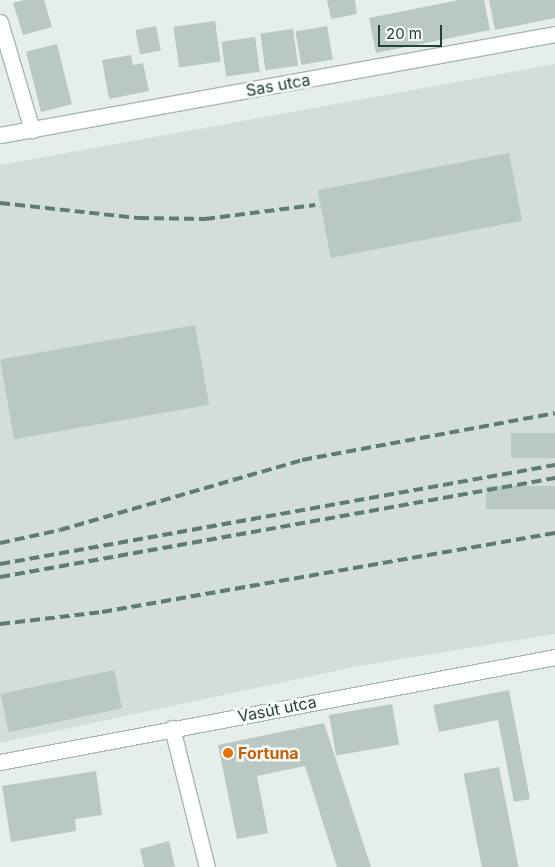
<!DOCTYPE html>
<html>
<head>
<meta charset="utf-8">
<style>
	body { margin:0 }
	#map { position:relative; width:555px; height:867px; overflow:hidden; background:#e5eeea; font-family:Inter,sans-serif }
	div>[style] { position:absolute }
	.built>* { inset:0; background:#d3ddd9 }
	.building>* { inset:0; background:#bac8c3; transform-origin:0 0 }
	.roads { filter:drop-shadow(1px 0 #a8b6b1) drop-shadow(-1px 0 #a8b6b1) drop-shadow(0 1px #a8b6b1) drop-shadow(0 -1px #a8b6b1) }
	.minor>* { height:15px; margin:-7.5px; padding:0 7.5px; transform-origin:7.5px; border-radius:7.5px; background:#fff }
	.rail>* { height:4px; margin-top:-2px; transform-origin:0; background:repeating-linear-gradient(90deg,#607a75 0 10px,transparent 0 15px) }
	.dots>* { width:14px; height:14px; translate:-50% -50%; box-sizing:border-box; border:2px solid #f6faf8; border-radius:50% }
	span { translate:-50% -50%; white-space:nowrap; text-align:center; line-height:1.15; -webkit-text-stroke:5px #f6faf8; paint-order:stroke }
	.street-label { font-size:16px; color:#253f39 }
	.food-label { font-size:16px; color:#c56008; font-weight:700 }
	.left { translate:0 -50%; text-align:left }
	.scale { position:absolute; left:378px; top:25px; width:64px; height:22px; box-sizing:border-box; border:2px solid #253f39; border-top:0; padding-left:6px; font-size:15px; line-height:18px; white-space:nowrap; color:#253f39; -webkit-text-stroke:4px #f6faf8; paint-order:stroke }
</style>
</head>
<body>
<div id="map">
	<div class="built">
		<div style="clip-path:polygon(555px 64px,555px 634px,359px 666px,0 743px,0 165px)"></div>
	</div>
	<div class="building">
		<div style="clip-path:polygon(24px 0,44px 0,52px 27px,23px 35px,13px 3px)"></div>
		<div style="clip-path:polygon(327px 0,355px 0,357px 14px,331px 19px)"></div>
		<div style="clip-path:polygon(459px 0,484px 0,490px 30px,376px 53px,369px 18px)"></div>
		<div style="clip-path:polygon(489px 0,555px 0,555px 18px,495px 30px)"></div>
		<div style="left:215px;top:21px;width:41px;height:42px;rotate:82deg"></div>
		<div style="left:156px;top:26px;width:25px;height:21px;rotate:79deg"></div>
		<div style="left:327px;top:26px;width:34px;height:32px;rotate:80deg"></div>
		<div style="left:293px;top:29px;width:37px;height:33px;rotate:82deg"></div>
		<div style="left:255px;top:37px;width:35px;height:34px;rotate:82deg"></div>
		<div style="left:57px;top:44px;width:62px;height:32px;rotate:76deg"></div>
		<div style="clip-path:polygon(131px 55px,133px 65px,143px 63px,149px 91px,109px 99px,102px 60px)"></div>
		<div style="left:509px;top:153px;width:69px;height:195px;rotate:79deg"></div>
		<div style="left:195px;top:325px;width:81px;height:198px;rotate:80deg"></div>
		<div style="left:555px;top:433px;width:25px;height:44px;rotate:90deg"></div>
		<div style="left:555px;top:486px;width:23px;height:69px;rotate:90deg"></div>
		<div style="left:114px;top:670px;width:39px;height:116px;rotate:78deg"></div>
		<div style="clip-path:polygon(509px 690px,530px 799px,514px 802px,498px 720px,439px 732px,433px 705px)"></div>
		<div style="left:392px;top:704px;width:41px;height:64px;rotate:80deg"></div>
		<div style="clip-path:polygon(324px 723px,371px 867px,337px 867px,305px 766px,257px 776px,268px 833px,237px 839px,218px 745px)"></div>
		<div style="left:499px;top:767px;width:102px;height:36px;rotate:79deg"></div>
		<div style="clip-path:polygon(96px 771px,102px 815px,75px 819px,76px 831px,11px 842px,2px 786px)"></div>
		<div style="clip-path:polygon(169px 841px,175px 867px,144px 867px,140px 849px)"></div>
	</div>
	<div class="roads">
		<div class="minor">
			<div style="left:0;top:22px;width:113px;rotate:73.5deg"></div>
			<div style="left:0;top:135px;width:564px;rotate:-10.31deg"></div>
			<div style="left:172px;top:728px;width:143px;rotate:75.9deg"></div>
			<div style="left:0;top:762px;width:565px;rotate:-10.71deg"></div>
		</div>
	</div>
	<div class="rail">
		<div style="left:0;top:203px;width:140px;rotate:6.2deg"></div>
		<div style="left:139px;top:218px;width:66px;rotate:0.9deg"></div>
		<div style="left:205px;top:219px;width:111px;rotate:-7.3deg"></div>
		<div style="left:0;top:543px;width:61px;rotate:-12.2deg"></div>
		<div style="left:60px;top:530px;width:252px;rotate:-16.1deg"></div>
		<div style="left:302px;top:460px;width:257px;rotate:-10.5deg"></div>
		<div style="left:0;top:564px;width:564px;rotate:-10.11deg"></div>
		<div style="left:0;top:577px;width:564px;rotate:-10.11deg"></div>
		<div style="left:0;top:624px;width:103px;rotate:-6.7deg"></div>
		<div style="left:102px;top:612px;width:460px;rotate:-9.9deg"></div>
	</div>
	<div class="dots">
		<div style="left:228px;top:753px;background:#e8710a"></div>
	</div>
	<div class="street-label">
		<span style="left:278px;top:85px;rotate:-10deg">Sas utca</span>
		<span style="left:277px;top:709px;rotate:-11deg">Vasút utca</span>
	</div>
	<div class="food-label">
		<span class="left" style="left:238px;top:753px">Fortuna</span>
	</div>
	<div class="scale">20 m</div>
</div>
</body>
</html>
